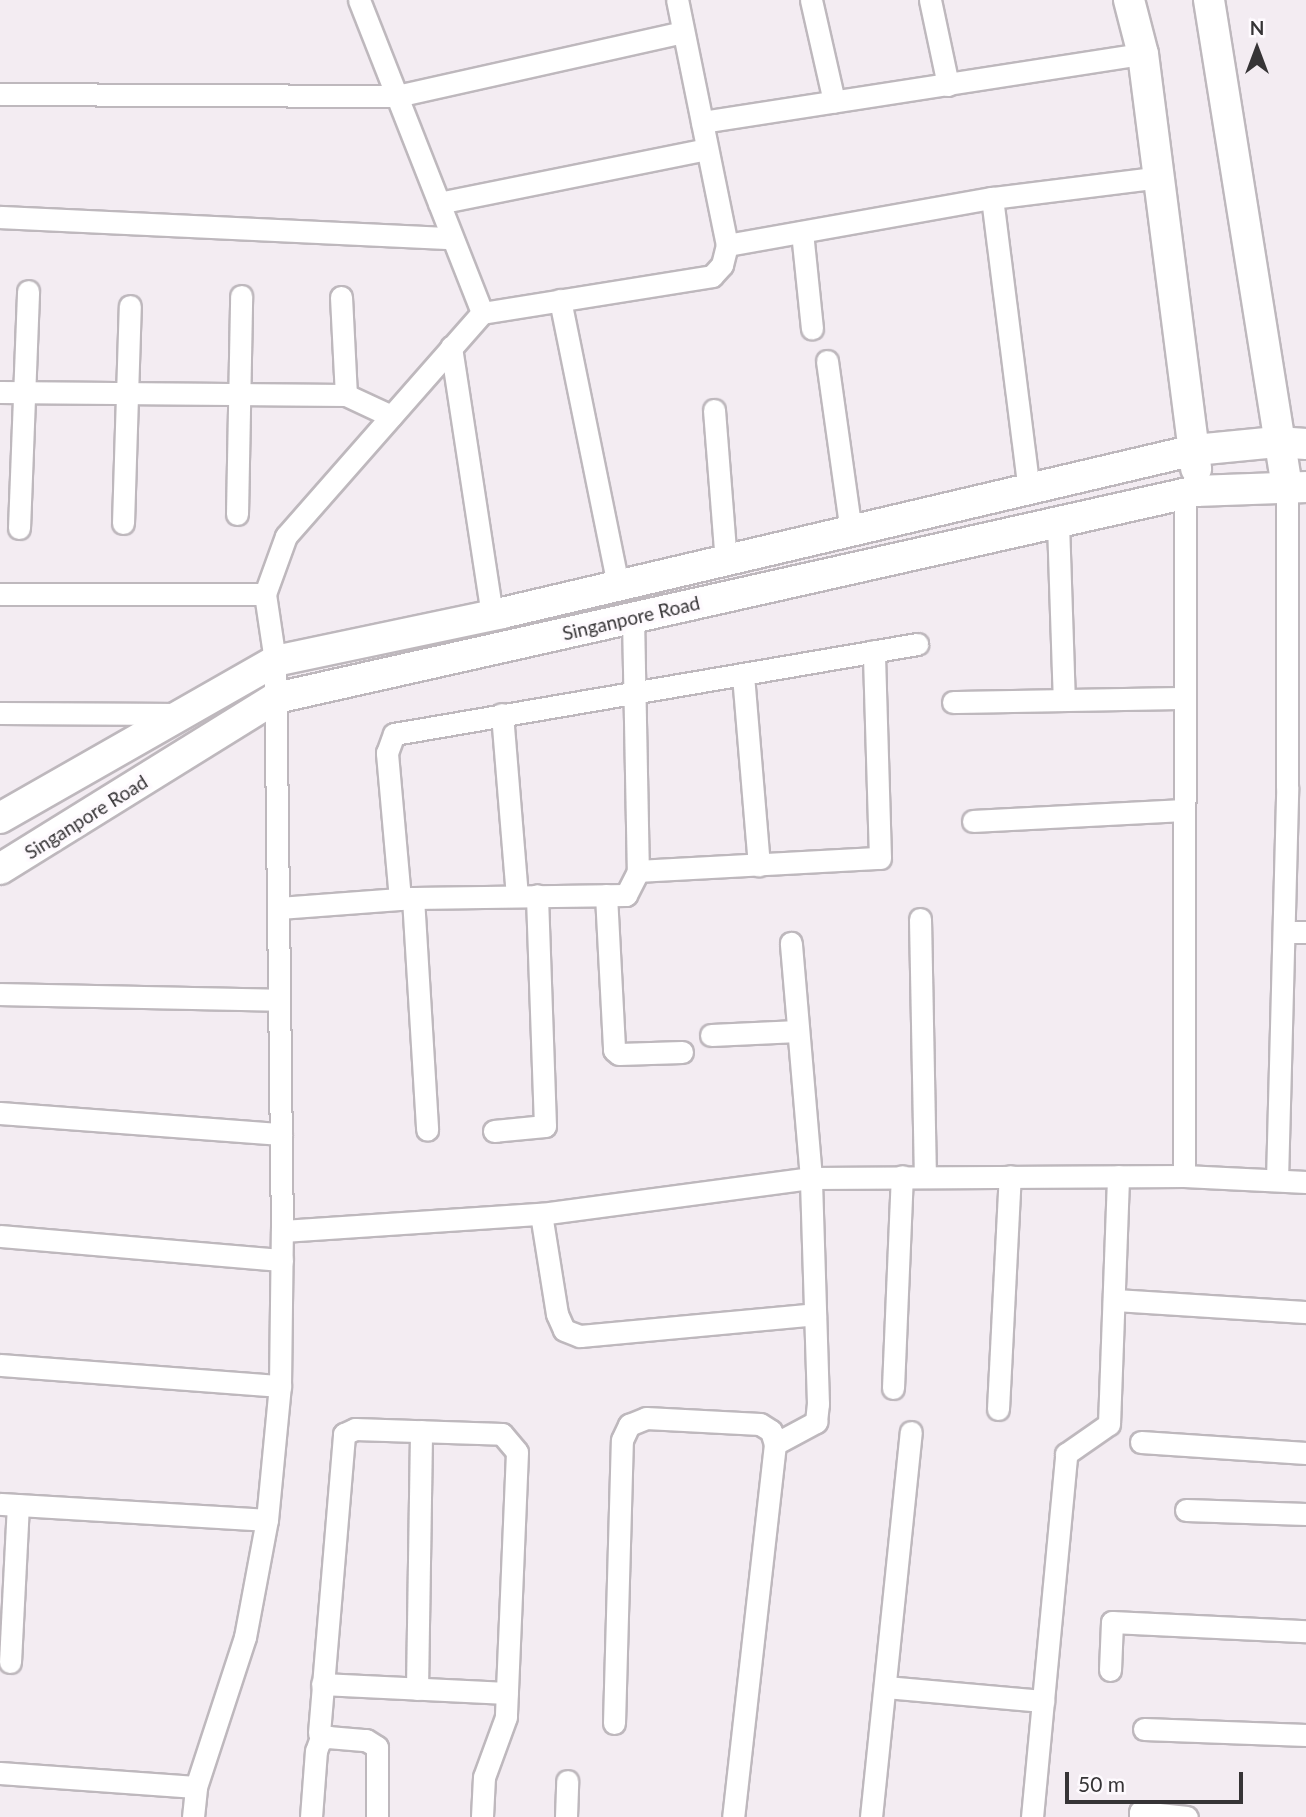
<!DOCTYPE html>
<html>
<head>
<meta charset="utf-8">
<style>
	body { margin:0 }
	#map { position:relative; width:1306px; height:1817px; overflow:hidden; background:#f3ecf2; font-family:Lato,sans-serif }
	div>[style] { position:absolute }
	.roads { filter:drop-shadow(2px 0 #beb8bd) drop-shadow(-2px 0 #beb8bd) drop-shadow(0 2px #beb8bd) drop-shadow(0 -2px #beb8bd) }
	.street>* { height:21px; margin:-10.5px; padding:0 10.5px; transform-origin:10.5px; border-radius:10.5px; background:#fff }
	.secondary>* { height:30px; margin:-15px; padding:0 15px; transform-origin:15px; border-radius:15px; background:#fff }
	span { translate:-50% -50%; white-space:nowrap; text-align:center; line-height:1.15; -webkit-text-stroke:7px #fefafe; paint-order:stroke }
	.street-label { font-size:19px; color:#363436 }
	.north { position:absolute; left:1222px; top:14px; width:70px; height:70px; -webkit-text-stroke:5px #fefafe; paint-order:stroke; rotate:0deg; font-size:19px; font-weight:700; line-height:28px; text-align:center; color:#363436 }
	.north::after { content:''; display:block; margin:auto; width:24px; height:32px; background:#363436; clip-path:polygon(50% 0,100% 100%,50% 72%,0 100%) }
	.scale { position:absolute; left:1065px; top:1772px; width:178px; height:32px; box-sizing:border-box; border:4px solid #363436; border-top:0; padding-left:9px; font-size:21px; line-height:24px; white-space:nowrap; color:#363436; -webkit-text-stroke:5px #fefafe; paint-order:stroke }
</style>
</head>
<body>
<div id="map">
	<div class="roads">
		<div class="street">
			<div style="left:359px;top:0;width:336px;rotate:68.5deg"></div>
			<div style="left:482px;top:313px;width:297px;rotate:131.3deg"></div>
			<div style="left:286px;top:536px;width:62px;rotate:109.9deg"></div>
			<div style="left:265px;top:594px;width:68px;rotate:81.5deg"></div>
			<div style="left:275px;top:661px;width:570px;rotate:89.3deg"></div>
			<div style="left:282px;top:1231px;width:260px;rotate:-3.8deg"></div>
			<div style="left:541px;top:1214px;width:272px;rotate:-7.6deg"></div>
			<div style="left:811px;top:1178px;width:373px;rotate:-0.3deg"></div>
			<div style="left:1184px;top:1176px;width:122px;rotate:2.8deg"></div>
			<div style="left:811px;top:0;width:104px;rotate:77.2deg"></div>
			<div style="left:930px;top:0;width:87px;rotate:78deg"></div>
			<div style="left:0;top:94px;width:397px;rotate:0.3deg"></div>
			<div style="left:397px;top:96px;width:293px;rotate:-12.6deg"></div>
			<div style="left:702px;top:122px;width:446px;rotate:-8.8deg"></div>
			<div style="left:992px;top:198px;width:293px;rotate:82.8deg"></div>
			<div style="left:439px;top:203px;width:273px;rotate:-11.4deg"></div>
			<div style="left:0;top:217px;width:452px;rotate:2.7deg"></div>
			<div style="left:802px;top:232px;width:97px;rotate:84.1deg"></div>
			<div style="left:727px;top:245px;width:269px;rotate:-10.1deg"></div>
			<div style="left:992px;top:198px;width:169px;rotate:-7.1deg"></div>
			<div style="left:341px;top:297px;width:98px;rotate:87.1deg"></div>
			<div style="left:560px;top:300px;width:292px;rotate:78.5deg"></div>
			<div style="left:482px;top:313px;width:233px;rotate:-9.1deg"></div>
			<div style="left:712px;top:276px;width:15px;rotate:-48deg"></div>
			<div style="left:722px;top:265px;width:21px;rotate:-76deg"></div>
			<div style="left:727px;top:245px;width:250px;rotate:-101.5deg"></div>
			<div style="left:451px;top:347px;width:271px;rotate:81.3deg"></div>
			<div style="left:827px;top:361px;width:172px;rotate:82deg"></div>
			<div style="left:0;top:392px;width:346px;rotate:0.5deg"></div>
			<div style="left:346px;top:395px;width:50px;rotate:25deg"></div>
			<div style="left:714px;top:410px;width:151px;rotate:85.5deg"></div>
			<div style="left:237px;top:514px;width:218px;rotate:-88.9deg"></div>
			<div style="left:123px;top:523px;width:217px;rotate:-88.2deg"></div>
			<div style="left:1058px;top:523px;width:177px;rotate:88.1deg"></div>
			<div style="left:19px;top:528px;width:237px;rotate:-87.8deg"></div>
			<div style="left:0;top:594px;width:265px"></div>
			<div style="left:633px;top:617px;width:254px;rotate:88.9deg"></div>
			<div style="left:743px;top:675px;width:191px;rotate:85.2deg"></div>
			<div style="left:953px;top:702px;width:230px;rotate:-1deg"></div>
			<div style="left:0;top:713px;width:180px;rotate:0.3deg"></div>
			<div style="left:502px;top:714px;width:182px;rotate:85.3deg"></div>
			<div style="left:973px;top:821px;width:210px;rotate:-3deg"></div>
			<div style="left:606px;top:895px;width:155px;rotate:87deg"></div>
			<div style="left:614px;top:1050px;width:6px;rotate:39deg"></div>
			<div style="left:619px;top:1054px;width:63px;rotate:-1.8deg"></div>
			<div style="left:413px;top:898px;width:232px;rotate:86.5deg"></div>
			<div style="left:400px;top:899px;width:147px;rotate:-95.1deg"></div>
			<div style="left:387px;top:753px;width:20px;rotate:-70deg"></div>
			<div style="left:394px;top:734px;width:531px;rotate:-9.76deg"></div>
			<div style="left:279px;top:908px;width:134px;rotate:-4.3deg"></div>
			<div style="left:413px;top:898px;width:213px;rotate:-0.8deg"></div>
			<div style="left:626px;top:895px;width:27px;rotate:-63deg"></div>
			<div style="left:638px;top:871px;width:242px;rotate:-3.1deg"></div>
			<div style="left:880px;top:858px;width:207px;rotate:-91.7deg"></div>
			<div style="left:920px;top:919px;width:257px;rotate:88.9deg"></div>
			<div style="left:1284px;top:932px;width:22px"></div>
			<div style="left:0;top:994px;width:279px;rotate:1.2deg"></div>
			<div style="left:711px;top:1035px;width:87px;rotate:-2.6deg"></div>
			<div style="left:0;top:1113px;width:282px;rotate:4.3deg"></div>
			<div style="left:494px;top:1131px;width:51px;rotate:-5.6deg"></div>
			<div style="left:545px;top:1126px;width:231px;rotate:-92deg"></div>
			<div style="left:1184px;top:1176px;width:683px;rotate:-89.92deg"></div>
			<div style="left:1277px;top:1180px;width:393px;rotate:-88.5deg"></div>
			<div style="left:1287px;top:787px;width:300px;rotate:-90deg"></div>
			<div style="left:541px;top:1214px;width:101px;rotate:80.9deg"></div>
			<div style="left:557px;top:1314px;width:17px;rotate:66deg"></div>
			<div style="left:564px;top:1330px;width:17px;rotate:21deg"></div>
			<div style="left:580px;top:1336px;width:236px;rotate:-5.3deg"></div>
			<div style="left:0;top:1236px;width:283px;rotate:4.9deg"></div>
			<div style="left:1114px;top:1300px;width:192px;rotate:3.6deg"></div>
			<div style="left:0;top:1365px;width:281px;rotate:4.3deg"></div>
			<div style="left:893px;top:1388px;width:212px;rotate:-87.6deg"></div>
			<div style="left:998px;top:1409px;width:233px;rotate:-87.1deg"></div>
			<div style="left:1141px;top:1442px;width:165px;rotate:3.8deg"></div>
			<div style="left:775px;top:1444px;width:47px;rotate:-28.2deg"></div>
			<div style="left:816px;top:1422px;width:18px;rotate:-84deg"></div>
			<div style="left:818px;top:1404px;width:226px;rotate:-91.8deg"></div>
			<div style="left:811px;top:1178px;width:236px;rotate:-94.9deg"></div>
			<div style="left:0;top:1504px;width:267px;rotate:3.4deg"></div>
			<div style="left:1186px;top:1510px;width:120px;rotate:1.9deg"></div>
			<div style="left:10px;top:1662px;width:157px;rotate:-87.1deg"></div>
			<div style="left:1110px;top:1670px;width:48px;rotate:-87.6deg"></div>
			<div style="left:1112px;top:1622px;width:194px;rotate:2.7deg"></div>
			<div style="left:322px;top:1684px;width:185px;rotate:2.8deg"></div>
			<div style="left:885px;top:1687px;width:159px;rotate:5.1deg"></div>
			<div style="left:417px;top:1689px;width:258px;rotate:-89.1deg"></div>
			<div style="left:614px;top:1723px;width:283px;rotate:-88.4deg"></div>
			<div style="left:622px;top:1440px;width:17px;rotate:-65deg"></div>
			<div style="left:629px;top:1425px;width:18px;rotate:-22deg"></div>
			<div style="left:646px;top:1418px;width:114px;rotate:3deg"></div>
			<div style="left:760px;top:1424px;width:13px;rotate:32deg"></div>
			<div style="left:771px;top:1431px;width:14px;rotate:73deg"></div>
			<div style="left:775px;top:1444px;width:375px;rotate:96.4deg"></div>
			<div style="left:1144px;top:1729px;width:162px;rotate:2.1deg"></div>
			<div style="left:319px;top:1733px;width:300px;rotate:-85.2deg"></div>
			<div style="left:344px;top:1434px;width:12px;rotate:-24deg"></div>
			<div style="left:355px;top:1429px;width:147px;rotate:1.9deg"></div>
			<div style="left:502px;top:1434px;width:23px;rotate:50deg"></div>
			<div style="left:517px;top:1452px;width:265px;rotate:92.4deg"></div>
			<div style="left:506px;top:1717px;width:64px;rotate:110.1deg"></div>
			<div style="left:484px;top:1777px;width:40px;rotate:92.9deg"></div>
			<div style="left:0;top:1773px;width:196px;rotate:4.1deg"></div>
			<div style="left:193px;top:1817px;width:30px;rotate:-84deg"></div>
			<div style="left:196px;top:1787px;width:158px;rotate:-71.9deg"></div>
			<div style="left:245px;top:1637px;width:119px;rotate:-79.4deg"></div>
			<div style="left:267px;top:1520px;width:135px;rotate:-84.5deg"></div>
			<div style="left:280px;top:1386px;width:155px;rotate:-89.3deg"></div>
			<div style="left:311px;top:1817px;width:66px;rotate:-85.7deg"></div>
			<div style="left:316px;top:1751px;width:12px;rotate:-70deg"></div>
			<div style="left:320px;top:1740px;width:9px;rotate:-21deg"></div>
			<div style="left:328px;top:1737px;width:38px;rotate:5deg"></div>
			<div style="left:366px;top:1740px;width:13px;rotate:32deg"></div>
			<div style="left:377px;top:1747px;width:70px;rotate:90deg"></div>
			<div style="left:566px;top:1817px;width:36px;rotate:-88deg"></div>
			<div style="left:871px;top:1817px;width:387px;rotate:-84.1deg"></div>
			<div style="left:1032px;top:1817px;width:365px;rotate:-84.6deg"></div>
			<div style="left:1066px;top:1454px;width:52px;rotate:-34.9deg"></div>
			<div style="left:1109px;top:1424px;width:248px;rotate:-87.9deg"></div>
			<div style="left:1140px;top:1817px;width:5px;rotate:-90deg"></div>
			<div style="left:1140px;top:1812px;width:47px;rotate:6.1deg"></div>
		</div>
		<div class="secondary">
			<div style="left:1129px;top:0;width:56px;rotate:75.5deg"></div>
			<div style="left:1143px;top:54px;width:418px;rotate:82.7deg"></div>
			<div style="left:1209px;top:0;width:493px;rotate:80.9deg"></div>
			<div style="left:0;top:818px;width:317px;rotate:-29.7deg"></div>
			<div style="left:275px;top:661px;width:232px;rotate:-11.9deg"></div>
			<div style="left:502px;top:613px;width:712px;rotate:-13.24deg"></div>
			<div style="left:1195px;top:450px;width:82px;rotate:-5.6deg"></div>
			<div style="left:1277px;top:442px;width:29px;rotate:4deg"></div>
			<div style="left:0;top:869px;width:325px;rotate:-31.8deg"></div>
			<div style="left:276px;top:698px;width:944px;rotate:-12.67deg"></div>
			<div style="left:1197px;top:491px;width:109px;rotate:-2.1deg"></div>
		</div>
	</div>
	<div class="street-label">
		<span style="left:631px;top:618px;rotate:-13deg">Singanpore Road</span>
		<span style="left:86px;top:817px;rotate:-32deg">Singanpore Road</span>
	</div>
	<div class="north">N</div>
	<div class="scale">50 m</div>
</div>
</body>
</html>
